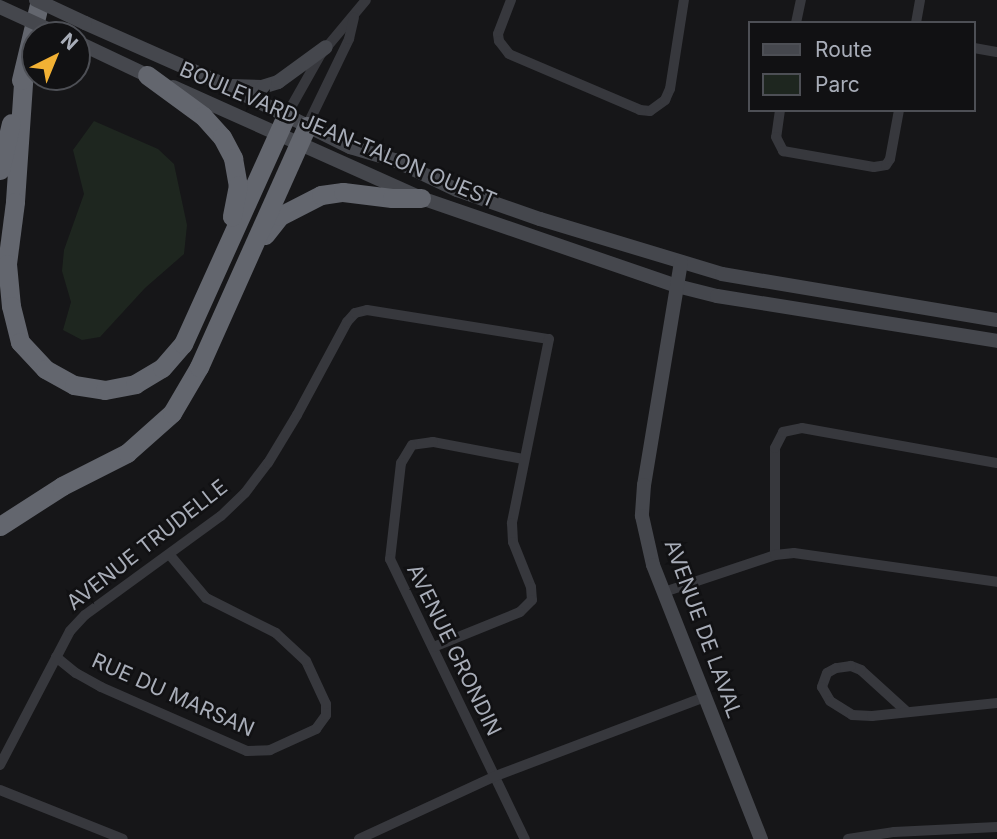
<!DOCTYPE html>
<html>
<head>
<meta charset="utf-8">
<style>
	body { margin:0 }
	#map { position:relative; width:997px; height:839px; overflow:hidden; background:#161618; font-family:Inter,sans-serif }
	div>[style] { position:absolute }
	.green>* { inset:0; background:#1e261f }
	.street>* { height:10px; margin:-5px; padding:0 5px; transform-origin:5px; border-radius:5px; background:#37383d }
	.secondary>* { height:14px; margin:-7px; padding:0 7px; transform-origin:7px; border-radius:7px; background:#45474d }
	.highway>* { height:19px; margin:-9.5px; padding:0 9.5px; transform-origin:9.5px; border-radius:9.5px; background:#63666e }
	.secondary-bridge>* { height:14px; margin:-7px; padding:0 7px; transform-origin:7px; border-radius:7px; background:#45474d }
	span { translate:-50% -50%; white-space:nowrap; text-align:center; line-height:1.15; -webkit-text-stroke:5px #111113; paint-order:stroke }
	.street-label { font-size:21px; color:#a8adb8 }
	.legend { position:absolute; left:748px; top:21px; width:228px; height:91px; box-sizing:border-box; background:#111113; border:2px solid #4d4f55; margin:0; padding:9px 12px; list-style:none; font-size:21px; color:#a8adb8 }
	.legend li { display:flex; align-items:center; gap:14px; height:35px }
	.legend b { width:35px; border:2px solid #4d4f55 }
	.north { position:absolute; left:21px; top:21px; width:70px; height:70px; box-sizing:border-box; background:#111113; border:2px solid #4d4f55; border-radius:50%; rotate:43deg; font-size:19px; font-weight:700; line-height:28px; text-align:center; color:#a8adb8 }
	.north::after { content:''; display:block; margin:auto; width:24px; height:32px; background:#f2b134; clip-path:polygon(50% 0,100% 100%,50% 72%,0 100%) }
</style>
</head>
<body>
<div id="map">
	<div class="green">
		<div style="clip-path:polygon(94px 121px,158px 149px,174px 164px,187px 225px,184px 254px,145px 288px,100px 337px,82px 340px,63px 330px,71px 302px,62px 271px,64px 250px,84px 194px,73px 150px)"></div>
	</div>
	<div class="street">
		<div style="left:511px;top:0;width:36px;rotate:111deg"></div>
		<div style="left:498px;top:34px;width:7px;rotate:82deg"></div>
		<div style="left:499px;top:41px;width:16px;rotate:52deg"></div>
		<div style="left:509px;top:54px;width:142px;rotate:23.1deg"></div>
		<div style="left:640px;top:110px;width:10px;rotate:6deg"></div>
		<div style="left:650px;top:111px;width:19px;rotate:-36deg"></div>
		<div style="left:665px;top:100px;width:12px;rotate:-66deg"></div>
		<div style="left:670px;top:89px;width:90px;rotate:-81.1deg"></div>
		<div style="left:796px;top:23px;width:24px;rotate:-78deg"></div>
		<div style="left:916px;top:23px;width:23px;rotate:-80deg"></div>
		<div style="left:974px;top:48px;width:23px;rotate:10deg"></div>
		<div style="left:780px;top:110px;width:27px;rotate:98deg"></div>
		<div style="left:776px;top:137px;width:16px;rotate:63deg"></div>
		<div style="left:783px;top:151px;width:92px;rotate:10deg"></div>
		<div style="left:874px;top:167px;width:12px;rotate:-9deg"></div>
		<div style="left:886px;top:165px;width:7px;rotate:-56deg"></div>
		<div style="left:890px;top:159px;width:50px;rotate:-79.6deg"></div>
		<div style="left:286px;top:116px;width:71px;rotate:-60.6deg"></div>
		<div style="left:321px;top:54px;width:70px;rotate:-50.2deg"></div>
		<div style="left:307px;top:126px;width:97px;rotate:-64.2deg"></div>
		<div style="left:349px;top:39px;width:22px;rotate:-77deg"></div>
		<div style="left:523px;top:459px;width:92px;rotate:-169.3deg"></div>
		<div style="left:433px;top:442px;width:21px;rotate:172deg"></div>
		<div style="left:412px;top:445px;width:21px;rotate:121deg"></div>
		<div style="left:401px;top:463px;width:97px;rotate:96.5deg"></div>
		<div style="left:390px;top:559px;width:311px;rotate:64.3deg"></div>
		<div style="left:775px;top:555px;width:107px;rotate:-90deg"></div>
		<div style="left:775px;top:448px;width:18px;rotate:-63deg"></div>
		<div style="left:783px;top:432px;width:19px;rotate:-12deg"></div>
		<div style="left:802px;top:428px;width:198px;rotate:10.2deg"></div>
		<div style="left:664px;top:592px;width:117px;rotate:-18.4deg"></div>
		<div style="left:775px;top:555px;width:19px;rotate:-6deg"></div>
		<div style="left:794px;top:553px;width:205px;rotate:8.1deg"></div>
		<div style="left:56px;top:657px;width:26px;rotate:39deg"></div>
		<div style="left:76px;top:673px;width:29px;rotate:29deg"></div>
		<div style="left:101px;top:687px;width:159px;rotate:23.7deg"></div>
		<div style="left:247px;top:751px;width:23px;rotate:-2deg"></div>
		<div style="left:270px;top:750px;width:51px;rotate:-24.5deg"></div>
		<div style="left:316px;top:729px;width:17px;rotate:-54deg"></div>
		<div style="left:326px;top:715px;width:11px;rotate:-90deg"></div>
		<div style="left:326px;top:704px;width:47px;rotate:-114.9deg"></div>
		<div style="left:306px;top:661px;width:41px;rotate:-137deg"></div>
		<div style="left:276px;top:633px;width:78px;rotate:-153.4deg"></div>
		<div style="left:206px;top:598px;width:57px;rotate:-130.1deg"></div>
		<div style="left:906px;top:711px;width:61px;rotate:-137.7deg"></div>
		<div style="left:861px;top:670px;width:11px;rotate:-158deg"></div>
		<div style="left:851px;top:666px;width:15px;rotate:172deg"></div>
		<div style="left:836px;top:668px;width:10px;rotate:151deg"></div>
		<div style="left:827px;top:673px;width:15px;rotate:110deg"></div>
		<div style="left:822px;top:687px;width:16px;rotate:60deg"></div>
		<div style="left:830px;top:701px;width:26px;rotate:32deg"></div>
		<div style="left:852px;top:715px;width:20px;rotate:3deg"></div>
		<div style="left:872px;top:716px;width:126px;rotate:-5.9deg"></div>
		<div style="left:0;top:765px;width:151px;rotate:-62.4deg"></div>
		<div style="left:70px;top:631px;width:22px;rotate:-47deg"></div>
		<div style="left:85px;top:615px;width:168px;rotate:-36.1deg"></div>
		<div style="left:221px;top:516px;width:33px;rotate:-44deg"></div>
		<div style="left:245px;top:493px;width:38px;rotate:-53deg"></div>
		<div style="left:268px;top:463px;width:56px;rotate:-58.9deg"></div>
		<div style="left:297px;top:415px;width:106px;rotate:-61.7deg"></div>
		<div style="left:347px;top:322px;width:12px;rotate:-48deg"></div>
		<div style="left:355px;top:313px;width:12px;rotate:-14deg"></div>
		<div style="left:367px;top:310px;width:184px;rotate:9.1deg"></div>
		<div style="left:549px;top:339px;width:188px;rotate:101.4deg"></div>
		<div style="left:512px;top:523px;width:19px;rotate:87deg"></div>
		<div style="left:513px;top:542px;width:48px;rotate:68.2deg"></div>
		<div style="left:531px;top:587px;width:13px;rotate:86deg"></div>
		<div style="left:532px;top:600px;width:17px;rotate:135deg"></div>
		<div style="left:520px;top:612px;width:93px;rotate:157.9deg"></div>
		<div style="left:0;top:790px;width:132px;rotate:21.7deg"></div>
		<div style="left:359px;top:839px;width:148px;rotate:-24.8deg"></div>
		<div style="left:493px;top:777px;width:227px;rotate:-20.7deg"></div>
		<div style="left:848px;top:839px;width:47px;rotate:-8.7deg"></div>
		<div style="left:894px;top:832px;width:103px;rotate:-2.8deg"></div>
	</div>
	<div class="secondary">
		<div style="left:85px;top:23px;width:153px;rotate:23.9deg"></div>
		<div style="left:225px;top:85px;width:140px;rotate:26.4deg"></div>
		<div style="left:350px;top:147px;width:46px;rotate:16.5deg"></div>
		<div style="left:394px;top:160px;width:70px;rotate:25.5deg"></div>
		<div style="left:457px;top:190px;width:88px;rotate:19.3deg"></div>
		<div style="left:540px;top:219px;width:190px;rotate:16.8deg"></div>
		<div style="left:722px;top:274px;width:279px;rotate:9.5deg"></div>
		<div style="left:77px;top:42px;width:86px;rotate:25.4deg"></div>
		<div style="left:231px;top:86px;width:31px;rotate:2deg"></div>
		<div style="left:262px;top:87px;width:17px;rotate:-17deg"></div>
		<div style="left:278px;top:82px;width:59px;rotate:-36.1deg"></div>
		<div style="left:173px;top:87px;width:272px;rotate:24.1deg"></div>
		<div style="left:421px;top:198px;width:271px;rotate:19deg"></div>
		<div style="left:677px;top:286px;width:41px;rotate:14deg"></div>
		<div style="left:717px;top:296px;width:284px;rotate:9.1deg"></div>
		<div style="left:681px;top:262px;width:226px;rotate:99.4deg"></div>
		<div style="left:644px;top:485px;width:31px;rotate:94deg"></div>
		<div style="left:642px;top:516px;width:50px;rotate:77.3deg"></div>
		<div style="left:653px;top:565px;width:295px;rotate:68.5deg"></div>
	</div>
	<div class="highway">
		<div style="left:24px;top:69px;width:133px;rotate:93.9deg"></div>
		<div style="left:15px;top:202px;width:63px;rotate:97.4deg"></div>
		<div style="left:7px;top:264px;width:42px;rotate:84.6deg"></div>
		<div style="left:11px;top:306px;width:37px;rotate:76deg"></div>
		<div style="left:20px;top:342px;width:37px;rotate:47deg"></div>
		<div style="left:45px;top:369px;width:33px;rotate:29deg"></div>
		<div style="left:74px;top:385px;width:31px;rotate:9deg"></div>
		<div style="left:105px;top:390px;width:31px;rotate:-11deg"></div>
		<div style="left:135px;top:384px;width:31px;rotate:-31deg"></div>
		<div style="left:162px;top:368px;width:32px;rotate:-49deg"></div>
		<div style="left:183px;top:344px;width:250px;rotate:-65.7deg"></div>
		<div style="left:147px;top:75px;width:69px;rotate:36.2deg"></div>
		<div style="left:203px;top:116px;width:28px;rotate:48deg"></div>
		<div style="left:222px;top:137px;width:24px;rotate:62deg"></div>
		<div style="left:233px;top:158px;width:27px;rotate:80deg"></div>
		<div style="left:238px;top:185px;width:32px;rotate:101deg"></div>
		<div style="left:21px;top:80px;width:82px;rotate:-76.6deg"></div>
		<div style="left:0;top:170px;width:48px;rotate:-76.8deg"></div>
		<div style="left:265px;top:235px;width:24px;rotate:-52deg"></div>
		<div style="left:280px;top:216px;width:46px;rotate:-27.1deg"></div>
		<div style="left:321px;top:195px;width:22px;rotate:-8deg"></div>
		<div style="left:343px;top:192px;width:49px;rotate:7deg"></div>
		<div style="left:392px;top:198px;width:29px"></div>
		<div style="left:0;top:526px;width:74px;rotate:-32.8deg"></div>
		<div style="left:62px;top:486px;width:73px;rotate:-26.9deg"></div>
		<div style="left:127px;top:453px;width:60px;rotate:-41.6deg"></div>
		<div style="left:172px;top:413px;width:53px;rotate:-59.6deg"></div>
		<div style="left:199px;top:367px;width:264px;rotate:-65.9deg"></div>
	</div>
	<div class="secondary-bridge">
		<div style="left:36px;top:0;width:54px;rotate:25.1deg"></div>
		<div style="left:0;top:7px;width:67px;rotate:24.7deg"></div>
	</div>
	<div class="street-label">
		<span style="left:338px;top:135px;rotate:23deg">BOULEVARD JEAN-TALON OUEST</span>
		<span style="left:147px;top:545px;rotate:-38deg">AVENUE TRUDELLE</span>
		<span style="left:703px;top:629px;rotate:70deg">AVENUE DE LAVAL</span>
		<span style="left:454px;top:650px;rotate:64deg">AVENUE GRONDIN</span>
		<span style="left:173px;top:695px;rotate:24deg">RUE DU MARSAN</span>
	</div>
	<ul class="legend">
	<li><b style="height:9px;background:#45474d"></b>Route</li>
	<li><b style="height:19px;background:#1e261f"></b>Parc</li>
	</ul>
	<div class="north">N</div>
</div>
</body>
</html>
